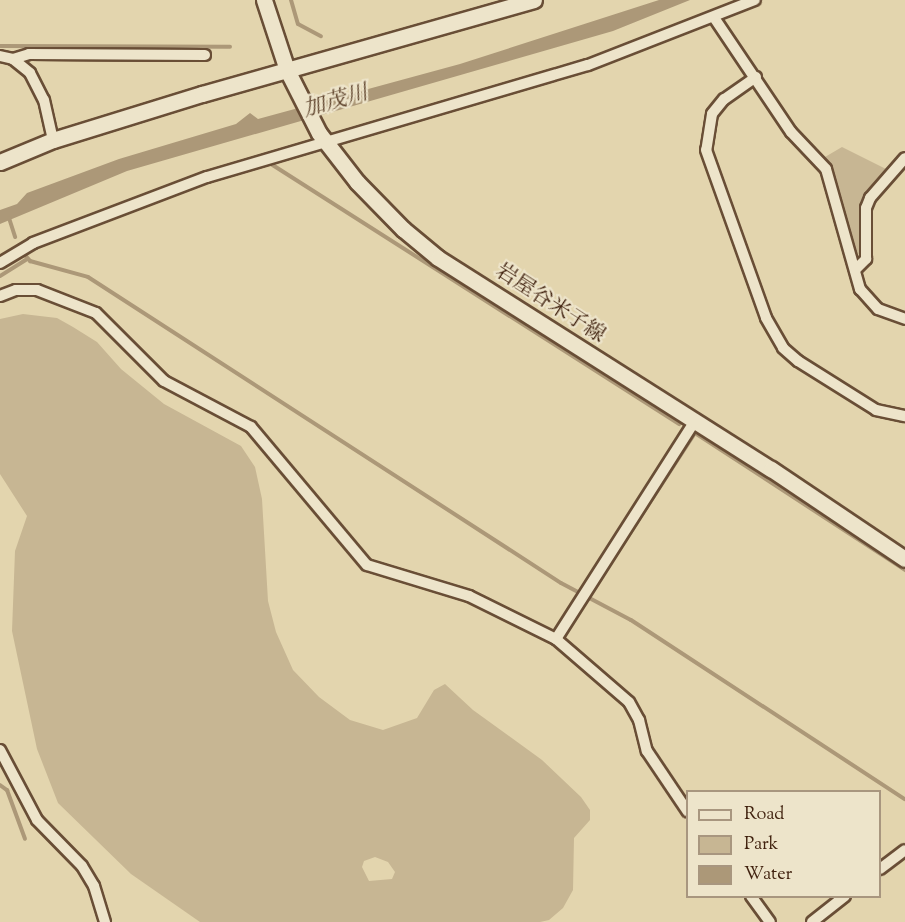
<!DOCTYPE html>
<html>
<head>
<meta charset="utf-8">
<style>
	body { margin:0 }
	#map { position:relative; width:905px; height:922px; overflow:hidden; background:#e3d5ae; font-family:"Sorts Mill Goudy","Noto Serif JP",serif }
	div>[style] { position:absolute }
	.green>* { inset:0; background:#c7b693 }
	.water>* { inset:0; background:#ac9878 }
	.stream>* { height:4px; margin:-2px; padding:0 2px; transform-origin:2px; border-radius:2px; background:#ac9878 }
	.roads { filter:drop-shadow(2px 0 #694e36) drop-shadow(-2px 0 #694e36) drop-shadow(0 2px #694e36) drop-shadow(0 -2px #694e36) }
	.street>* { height:10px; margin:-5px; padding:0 5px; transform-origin:5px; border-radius:5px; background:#ede4ca }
	.secondary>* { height:15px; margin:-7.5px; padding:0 7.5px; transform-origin:7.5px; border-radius:7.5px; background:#ede4ca }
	span { translate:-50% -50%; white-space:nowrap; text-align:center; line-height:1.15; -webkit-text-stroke:4.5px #ede4ca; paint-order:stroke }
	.street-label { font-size:21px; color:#40210e }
	.water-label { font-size:22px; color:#60452e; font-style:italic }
	.legend { position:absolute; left:686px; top:790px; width:195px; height:108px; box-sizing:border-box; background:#ede4ca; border:2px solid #a8967f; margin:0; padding:8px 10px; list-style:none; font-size:18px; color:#40210e }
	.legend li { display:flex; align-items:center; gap:12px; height:30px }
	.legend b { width:30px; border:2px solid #a8967f }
</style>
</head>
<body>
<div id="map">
	<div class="green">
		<div style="clip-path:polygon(842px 147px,886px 169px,865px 192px,861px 203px,861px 254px,857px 255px,833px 168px,825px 157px)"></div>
		<div style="clip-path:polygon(evenodd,23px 314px,57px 318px,73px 327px,97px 342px,121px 369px,164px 404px,241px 446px,255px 467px,262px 499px,268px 601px,276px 632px,293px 670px,319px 697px,350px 720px,383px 730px,417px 718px,434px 690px,445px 684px,473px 710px,542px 760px,581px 797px,590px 810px,590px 820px,574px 838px,573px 890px,563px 908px,549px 920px,540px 922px,200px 922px,131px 874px,58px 803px,37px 749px,12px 631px,15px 551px,27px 516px,0 474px,0 319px,23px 314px,375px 857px,388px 862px,395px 872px,392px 879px,369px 881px,362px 867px,364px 861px,375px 857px)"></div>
	</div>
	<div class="water">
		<div style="clip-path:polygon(659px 0,690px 0,613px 31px,127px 171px,0 224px,0 210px,17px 204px,27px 193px,119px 159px,236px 124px,250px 113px,258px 119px,460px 64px)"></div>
	</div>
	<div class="stream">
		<div style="left:291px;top:0;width:25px;rotate:74deg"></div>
		<div style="left:298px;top:24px;width:26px;rotate:28deg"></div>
		<div style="left:0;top:46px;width:230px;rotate:0.2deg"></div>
		<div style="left:271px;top:164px;width:484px;rotate:32.5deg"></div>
		<div style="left:9px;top:218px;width:20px;rotate:72deg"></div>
		<div style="left:25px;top:255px;width:8px;rotate:50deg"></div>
		<div style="left:30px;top:261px;width:60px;rotate:15.4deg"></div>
		<div style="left:88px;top:277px;width:563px;rotate:32.9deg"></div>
		<div style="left:561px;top:583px;width:79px;rotate:27.9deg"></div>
		<div style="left:631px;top:620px;width:327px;rotate:33.2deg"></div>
		<div style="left:0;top:276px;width:32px;rotate:-32deg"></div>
		<div style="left:593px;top:590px;width:187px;rotate:-57deg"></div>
		<div style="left:695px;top:433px;width:251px;rotate:33.1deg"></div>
		<div style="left:0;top:785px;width:9px;rotate:36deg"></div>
		<div style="left:7px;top:790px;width:52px;rotate:69.8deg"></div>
	</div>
	<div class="roads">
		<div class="street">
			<div style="left:715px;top:19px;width:136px;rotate:56.1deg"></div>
			<div style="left:791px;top:132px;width:51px;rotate:46.6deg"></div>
			<div style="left:826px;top:169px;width:125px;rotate:74.2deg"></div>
			<div style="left:860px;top:289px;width:27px;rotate:48deg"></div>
			<div style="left:878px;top:309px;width:29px;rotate:20deg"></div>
			<div style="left:0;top:56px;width:13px;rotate:13deg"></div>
			<div style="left:13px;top:59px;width:17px;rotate:-17deg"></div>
			<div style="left:29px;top:54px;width:176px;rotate:0.3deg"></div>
			<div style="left:13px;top:59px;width:22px;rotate:39deg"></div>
			<div style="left:30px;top:73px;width:30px;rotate:63deg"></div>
			<div style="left:44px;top:100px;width:41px;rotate:77.3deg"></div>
			<div style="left:756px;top:77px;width:39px;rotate:145deg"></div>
			<div style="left:724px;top:99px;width:19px;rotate:129deg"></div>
			<div style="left:712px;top:114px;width:36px;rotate:99deg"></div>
			<div style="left:706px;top:150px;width:178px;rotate:70.3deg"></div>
			<div style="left:766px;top:318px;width:34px;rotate:60deg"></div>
			<div style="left:783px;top:348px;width:20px;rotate:41deg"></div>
			<div style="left:798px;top:361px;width:92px;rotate:32.1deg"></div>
			<div style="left:876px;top:410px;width:30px;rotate:12deg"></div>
			<div style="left:0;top:263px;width:39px;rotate:-31deg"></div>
			<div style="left:33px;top:243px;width:186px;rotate:-20.8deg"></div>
			<div style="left:207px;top:177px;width:397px;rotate:-16.4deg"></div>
			<div style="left:588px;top:65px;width:179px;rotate:-21.3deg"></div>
			<div style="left:855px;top:270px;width:16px;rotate:-45deg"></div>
			<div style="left:866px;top:259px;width:51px;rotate:-90deg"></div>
			<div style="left:866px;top:208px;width:11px;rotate:-68deg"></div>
			<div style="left:870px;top:198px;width:53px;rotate:-48.8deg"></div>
			<div style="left:0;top:296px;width:17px;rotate:-21deg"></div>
			<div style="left:16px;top:290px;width:21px"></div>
			<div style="left:37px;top:290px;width:63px;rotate:21.3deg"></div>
			<div style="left:96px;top:313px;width:96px;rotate:45deg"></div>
			<div style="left:164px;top:381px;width:98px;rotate:27.9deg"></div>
			<div style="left:251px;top:427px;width:180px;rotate:50deg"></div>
			<div style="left:367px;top:565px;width:107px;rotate:16.9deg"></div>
			<div style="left:469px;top:596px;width:97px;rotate:26.3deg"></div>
			<div style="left:556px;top:639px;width:96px;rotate:40.8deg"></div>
			<div style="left:629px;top:702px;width:21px;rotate:61deg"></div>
			<div style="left:639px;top:720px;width:32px;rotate:76deg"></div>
			<div style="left:647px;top:751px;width:73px;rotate:56.1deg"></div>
			<div style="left:556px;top:639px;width:257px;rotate:-57.5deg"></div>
			<div style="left:0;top:750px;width:79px;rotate:62.1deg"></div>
			<div style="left:37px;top:820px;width:64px;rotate:45.6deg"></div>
			<div style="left:82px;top:866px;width:23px;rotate:59deg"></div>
			<div style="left:94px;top:886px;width:38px;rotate:73deg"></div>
			<div style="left:880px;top:869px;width:31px;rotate:-37deg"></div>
			<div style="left:751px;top:896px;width:32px;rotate:54deg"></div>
			<div style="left:812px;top:922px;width:42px;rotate:-38.2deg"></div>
		</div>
		<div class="secondary">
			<div style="left:264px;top:0;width:74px;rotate:71.8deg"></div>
			<div style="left:287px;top:70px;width:71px;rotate:63.1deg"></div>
			<div style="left:319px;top:133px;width:62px;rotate:52.2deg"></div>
			<div style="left:357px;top:182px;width:66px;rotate:45.6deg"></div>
			<div style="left:403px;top:229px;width:45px;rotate:39.6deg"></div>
			<div style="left:438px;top:258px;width:394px;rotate:32.4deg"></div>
			<div style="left:771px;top:469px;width:161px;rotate:33.9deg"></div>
			<div style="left:0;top:162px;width:57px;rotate:-22.5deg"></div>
			<div style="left:53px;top:140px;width:156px;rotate:-17.2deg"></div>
			<div style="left:202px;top:94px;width:345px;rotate:-15.8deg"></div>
		</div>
	</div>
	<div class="street-label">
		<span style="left:550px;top:304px;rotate:33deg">岩屋谷米子線</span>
	</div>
	<div class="water-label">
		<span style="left:336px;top:103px;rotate:-16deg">加茂川</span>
	</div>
	<ul class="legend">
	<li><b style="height:8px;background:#ede4ca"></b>Road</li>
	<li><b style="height:16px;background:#c7b693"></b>Park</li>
	<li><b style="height:16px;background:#ac9878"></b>Water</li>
	</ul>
</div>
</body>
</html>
